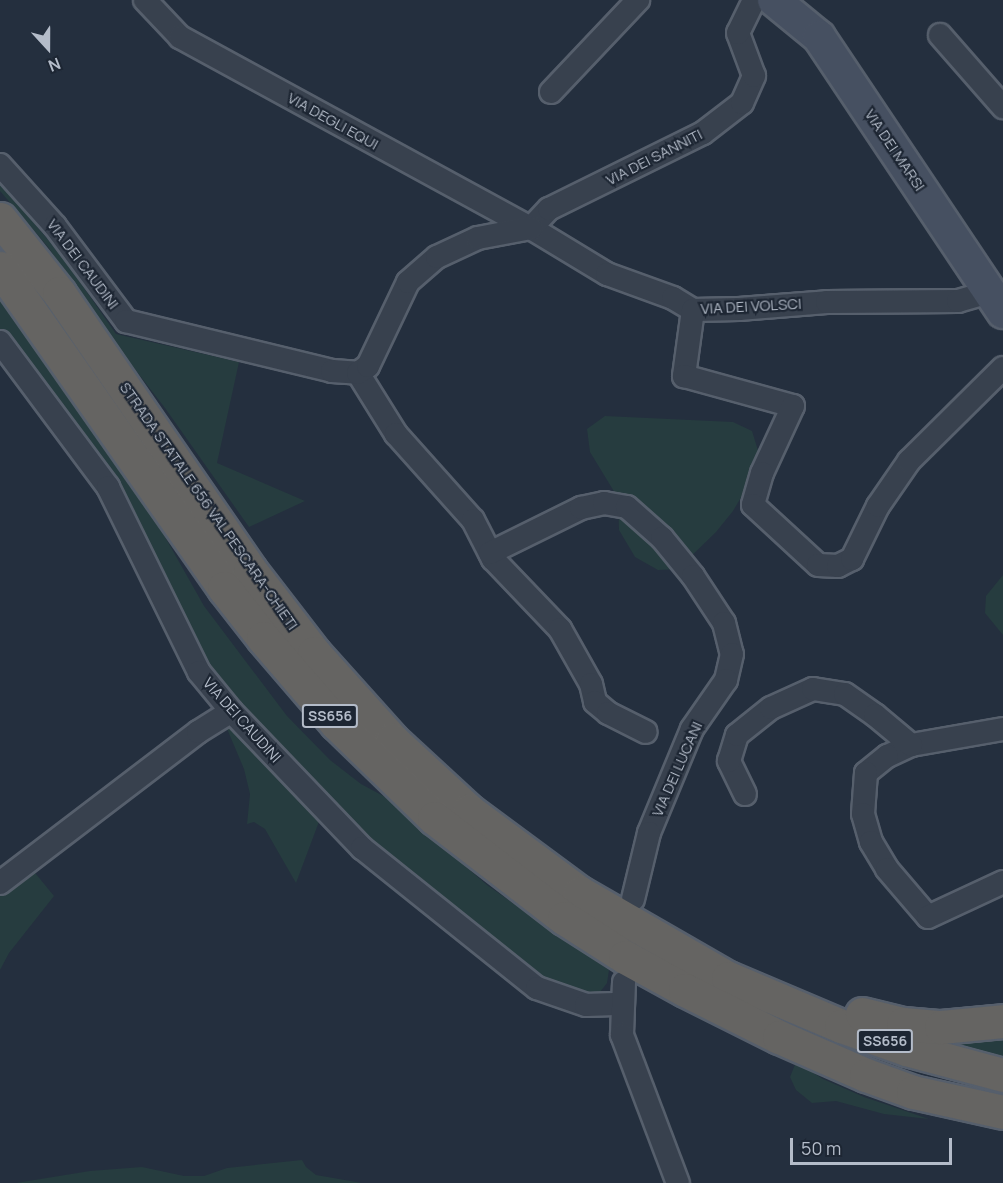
<!DOCTYPE html>
<html>
<head>
<meta charset="utf-8">
<style>
	body { margin:0 }
	#map { position:relative; width:1003px; height:1183px; overflow:hidden; background:#242f3e; font-family:Manrope,sans-serif }
	div>[style] { position:absolute }
	.green>* { inset:0; background:#263c3f }
	.roads { filter:drop-shadow(2px 0 #565f6c) drop-shadow(-2px 0 #565f6c) drop-shadow(0 2px #565f6c) drop-shadow(0 -2px #565f6c) }
	.minor>* { height:22px; margin:-11px; padding:0 11px; transform-origin:11px; border-radius:11px; background:#38414e }
	.secondary>* { height:32px; margin:-16px; padding:0 16px; transform-origin:16px; border-radius:16px; background:#465061 }
	.trunk>* { height:33px; margin:-16.5px; padding:0 16.5px; transform-origin:16.5px; border-radius:16.5px; background:#656462 }
	span { translate:-50% -50%; white-space:nowrap; text-align:center; line-height:1.15; -webkit-text-stroke:4.5px #1d2633; paint-order:stroke }
	.shield-label span { padding:2px 4px; background:#1d2633; border:2px solid; border-radius:4px; -webkit-text-stroke-width:0 }
	.shield-label { font-size:14px; color:#b4bcc9; font-weight:700 }
	.street-label { font-size:15px; color:#b4bcc9 }
	.north { position:absolute; left:18px; top:18px; width:60px; height:60px; -webkit-text-stroke:4px #1d2633; paint-order:stroke; rotate:159deg; font-size:16px; font-weight:700; line-height:24px; text-align:center; color:#b4bcc9 }
	.north::after { content:''; display:block; margin:auto; width:21px; height:27px; background:#b4bcc9; clip-path:polygon(50% 0,100% 100%,50% 72%,0 100%) }
	.scale { position:absolute; left:790px; top:1138px; width:162px; height:27px; box-sizing:border-box; border:3px solid #b4bcc9; border-top:0; padding-left:8px; font-size:18px; line-height:21px; white-space:nowrap; color:#b4bcc9; -webkit-text-stroke:4px #1d2633; paint-order:stroke }
</style>
</head>
<body>
<div id="map">
	<div class="green">
		<div style="clip-path:polygon(0 182px,64px 259px,116px 334px,239px 362px,217px 463px,305px 501px,249px 527px,165px 408px,99px 323px,48px 247px,0 191px)"></div>
		<div style="clip-path:polygon(0 297px,100px 437px,156px 521px,204px 606px,287px 716px,330px 760px,361px 784px,387px 798px,487px 885px,609px 970px,607px 983px,600px 992px,586px 997px,525px 971px,383px 859px,236px 713px,0 333px)"></div>
		<div style="clip-path:polygon(605px 416px,733px 422px,752px 431px,760px 457px,749px 484px,733px 511px,716px 532px,678px 569px,658px 570px,635px 557px,619px 530px,618px 498px,590px 452px,587px 429px)"></div>
		<div style="clip-path:polygon(1003px 575px,1003px 635px,985px 613px,986px 596px)"></div>
		<div style="clip-path:polygon(233px 718px,323px 811px,296px 883px,265px 829px,254px 822px,247px 824px,250px 794px,244px 769px,225px 724px)"></div>
		<div style="clip-path:polygon(31px 868px,54px 896px,9px 953px,0 970px,0 892px)"></div>
		<div style="clip-path:polygon(1003px 1033px,1003px 1064px,945px 1042px)"></div>
		<div style="clip-path:polygon(796px 1062px,823px 1079px,864px 1097px,929px 1119px,884px 1114px,836px 1101px,812px 1103px,796px 1090px,790px 1077px)"></div>
		<div style="clip-path:polygon(302px 1160px,306px 1167px,316px 1175px,362px 1183px,16px 1183px,90px 1171px,142px 1167px,184px 1176px,204px 1176px,227px 1168px)"></div>
	</div>
	<div class="roads">
		<div class="minor">
			<div style="left:145px;top:0;width:51px;rotate:46.6deg"></div>
			<div style="left:180px;top:37px;width:400px;rotate:28.6deg"></div>
			<div style="left:531px;top:228px;width:89px;rotate:31.2deg"></div>
			<div style="left:607px;top:274px;width:70px;rotate:20deg"></div>
			<div style="left:673px;top:298px;width:23px;rotate:31deg"></div>
			<div style="left:693px;top:310px;width:46px;rotate:-1.2deg"></div>
			<div style="left:739px;top:309px;width:88px;rotate:-4.5deg"></div>
			<div style="left:827px;top:302px;width:131px;rotate:-0.4deg"></div>
			<div style="left:958px;top:301px;width:32px;rotate:-16deg"></div>
			<div style="left:940px;top:35px;width:96px;rotate:48.8deg"></div>
			<div style="left:551px;top:92px;width:127px;rotate:-46.6deg"></div>
			<div style="left:0;top:165px;width:82px;rotate:48deg"></div>
			<div style="left:55px;top:226px;width:119px;rotate:53.2deg"></div>
			<div style="left:126px;top:321px;width:212px;rotate:13.6deg"></div>
			<div style="left:332px;top:371px;width:26px;rotate:4deg"></div>
			<div style="left:531px;top:228px;width:26px;rotate:-47deg"></div>
			<div style="left:549px;top:209px;width:172px;rotate:-26.3deg"></div>
			<div style="left:703px;top:133px;width:49px;rotate:-37.6deg"></div>
			<div style="left:742px;top:103px;width:30px;rotate:-66deg"></div>
			<div style="left:754px;top:76px;width:46px;rotate:-110.4deg"></div>
			<div style="left:738px;top:33px;width:37px;rotate:-64deg"></div>
			<div style="left:693px;top:310px;width:67px;rotate:97.8deg"></div>
			<div style="left:684px;top:376px;width:113px;rotate:15.4deg"></div>
			<div style="left:793px;top:406px;width:74px;rotate:114.8deg"></div>
			<div style="left:762px;top:473px;width:33px;rotate:106deg"></div>
			<div style="left:753px;top:505px;width:88px;rotate:42.7deg"></div>
			<div style="left:818px;top:565px;width:20px;rotate:3deg"></div>
			<div style="left:838px;top:566px;width:16px;rotate:-27deg"></div>
			<div style="left:852px;top:559px;width:59px;rotate:-63.9deg"></div>
			<div style="left:878px;top:506px;width:55px;rotate:-55.4deg"></div>
			<div style="left:909px;top:461px;width:132px;rotate:-44.7deg"></div>
			<div style="left:0;top:342px;width:181px;rotate:53.3deg"></div>
			<div style="left:108px;top:487px;width:206px;rotate:63.8deg"></div>
			<div style="left:199px;top:672px;width:50px;rotate:50.6deg"></div>
			<div style="left:231px;top:711px;width:190px;rotate:46.3deg"></div>
			<div style="left:362px;top:848px;width:224px;rotate:38.7deg"></div>
			<div style="left:537px;top:988px;width:52px;rotate:19.1deg"></div>
			<div style="left:586px;top:1005px;width:36px;rotate:-2deg"></div>
			<div style="left:358px;top:373px;width:72px;rotate:58.1deg"></div>
			<div style="left:396px;top:434px;width:115px;rotate:48.2deg"></div>
			<div style="left:473px;top:520px;width:44px;rotate:62.9deg"></div>
			<div style="left:493px;top:559px;width:97px;rotate:46.3deg"></div>
			<div style="left:560px;top:629px;width:63px;rotate:60.6deg"></div>
			<div style="left:591px;top:684px;width:18px;rotate:77deg"></div>
			<div style="left:595px;top:702px;width:17px;rotate:40deg"></div>
			<div style="left:608px;top:713px;width:42px;rotate:26.6deg"></div>
			<div style="left:358px;top:373px;width:12px;rotate:-35deg"></div>
			<div style="left:368px;top:366px;width:93px;rotate:-64.5deg"></div>
			<div style="left:408px;top:282px;width:38px;rotate:-41deg"></div>
			<div style="left:437px;top:257px;width:45px;rotate:-24.9deg"></div>
			<div style="left:478px;top:238px;width:54px;rotate:-10.7deg"></div>
			<div style="left:490px;top:553px;width:102px;rotate:-26.3deg"></div>
			<div style="left:581px;top:508px;width:24px;rotate:-12deg"></div>
			<div style="left:604px;top:503px;width:23px;rotate:10deg"></div>
			<div style="left:627px;top:507px;width:47px;rotate:41.5deg"></div>
			<div style="left:662px;top:538px;width:49px;rotate:50.8deg"></div>
			<div style="left:693px;top:576px;width:56px;rotate:56.6deg"></div>
			<div style="left:724px;top:623px;width:32px;rotate:76deg"></div>
			<div style="left:732px;top:654px;width:27px;rotate:103deg"></div>
			<div style="left:726px;top:680px;width:60px;rotate:124.8deg"></div>
			<div style="left:692px;top:729px;width:113px;rotate:112.5deg"></div>
			<div style="left:649px;top:833px;width:68px;rotate:103.6deg"></div>
			<div style="left:1003px;top:729px;width:93px;rotate:170.1deg"></div>
			<div style="left:911px;top:745px;width:26px;rotate:155deg"></div>
			<div style="left:887px;top:756px;width:27px;rotate:141deg"></div>
			<div style="left:866px;top:773px;width:41px;rotate:94.2deg"></div>
			<div style="left:863px;top:814px;width:29px;rotate:74deg"></div>
			<div style="left:871px;top:842px;width:31px;rotate:59deg"></div>
			<div style="left:887px;top:869px;width:63px;rotate:49.5deg"></div>
			<div style="left:928px;top:917px;width:83px;rotate:-25deg"></div>
			<div style="left:745px;top:794px;width:37px;rotate:-116deg"></div>
			<div style="left:729px;top:761px;width:27px;rotate:-73deg"></div>
			<div style="left:737px;top:735px;width:43px;rotate:-38.5deg"></div>
			<div style="left:771px;top:708px;width:46px;rotate:-24.3deg"></div>
			<div style="left:813px;top:689px;width:32px;rotate:9deg"></div>
			<div style="left:845px;top:694px;width:37px;rotate:35deg"></div>
			<div style="left:875px;top:715px;width:47px;rotate:39.8deg"></div>
			<div style="left:0;top:883px;width:249px;rotate:-37.3deg"></div>
			<div style="left:198px;top:732px;width:39px;rotate:-32deg"></div>
			<div style="left:624px;top:982px;width:53px;rotate:92.2deg"></div>
			<div style="left:622px;top:1035px;width:158px;rotate:69.3deg"></div>
		</div>
		<div class="secondary">
			<div style="left:774px;top:0;width:58px;rotate:39.4deg"></div>
			<div style="left:819px;top:37px;width:331px;rotate:56.2deg"></div>
		</div>
		<div class="trunk">
			<div style="left:0;top:219px;width:95px;rotate:51.4deg"></div>
			<div style="left:59px;top:293px;width:336px;rotate:55.4deg"></div>
			<div style="left:250px;top:570px;width:105px;rotate:52.4deg"></div>
			<div style="left:314px;top:653px;width:117px;rotate:48.1deg"></div>
			<div style="left:392px;top:740px;width:105px;rotate:42.7deg"></div>
			<div style="left:469px;top:811px;width:138px;rotate:36.5deg"></div>
			<div style="left:580px;top:893px;width:171px;rotate:29.9deg"></div>
			<div style="left:728px;top:978px;width:123px;rotate:23deg"></div>
			<div style="left:841px;top:1026px;width:69px;rotate:19.5deg"></div>
			<div style="left:906px;top:1049px;width:100px;rotate:15deg"></div>
			<div style="left:0;top:268px;width:391px;rotate:55deg"></div>
			<div style="left:224px;top:588px;width:63px;rotate:52deg"></div>
			<div style="left:263px;top:638px;width:113px;rotate:49.3deg"></div>
			<div style="left:337px;top:724px;width:135px;rotate:44.1deg"></div>
			<div style="left:434px;top:818px;width:164px;rotate:37.6deg"></div>
			<div style="left:564px;top:918px;width:72px;rotate:32.6deg"></div>
			<div style="left:625px;top:957px;width:68px;rotate:28.8deg"></div>
			<div style="left:685px;top:990px;width:105px;rotate:26.6deg"></div>
			<div style="left:779px;top:1037px;width:95px;rotate:23.6deg"></div>
			<div style="left:866px;top:1075px;width:50px;rotate:19.9deg"></div>
			<div style="left:913px;top:1092px;width:92px;rotate:12.5deg"></div>
			<div style="left:862px;top:1014px;width:42px;rotate:13.7deg"></div>
			<div style="left:903px;top:1024px;width:38px;rotate:5deg"></div>
			<div style="left:941px;top:1027px;width:62px;rotate:-5.5deg"></div>
		</div>
	</div>
	<div class="shield-label">
		<span style="left:330px;top:716px">SS656</span>
		<span style="left:885px;top:1041px">SS656</span>
	</div>
	<div class="street-label">
		<span style="left:333px;top:121px;rotate:29deg">VIA DEGLI EQUI</span>
		<span style="left:895px;top:150px;rotate:56deg">VIA DEI MARSI</span>
		<span style="left:654px;top:157px;rotate:-27deg">VIA DEI SANNITI</span>
		<span style="left:83px;top:264px;rotate:53deg">VIA DEI CAUDINI</span>
		<span style="left:751px;top:306px;rotate:-3deg">VIA DEI VOLSCI</span>
		<span style="left:209px;top:506px;rotate:55deg">STRADA STATALE 656 VAL PESCARA-CHIETI</span>
		<span style="left:242px;top:720px;rotate:48deg">VIA DEI CAUDINI</span>
		<span style="left:677px;top:769px;rotate:-66deg">VIA DEI LUCANI</span>
	</div>
	<div class="north">N</div>
	<div class="scale">50 m</div>
</div>
</body>
</html>
